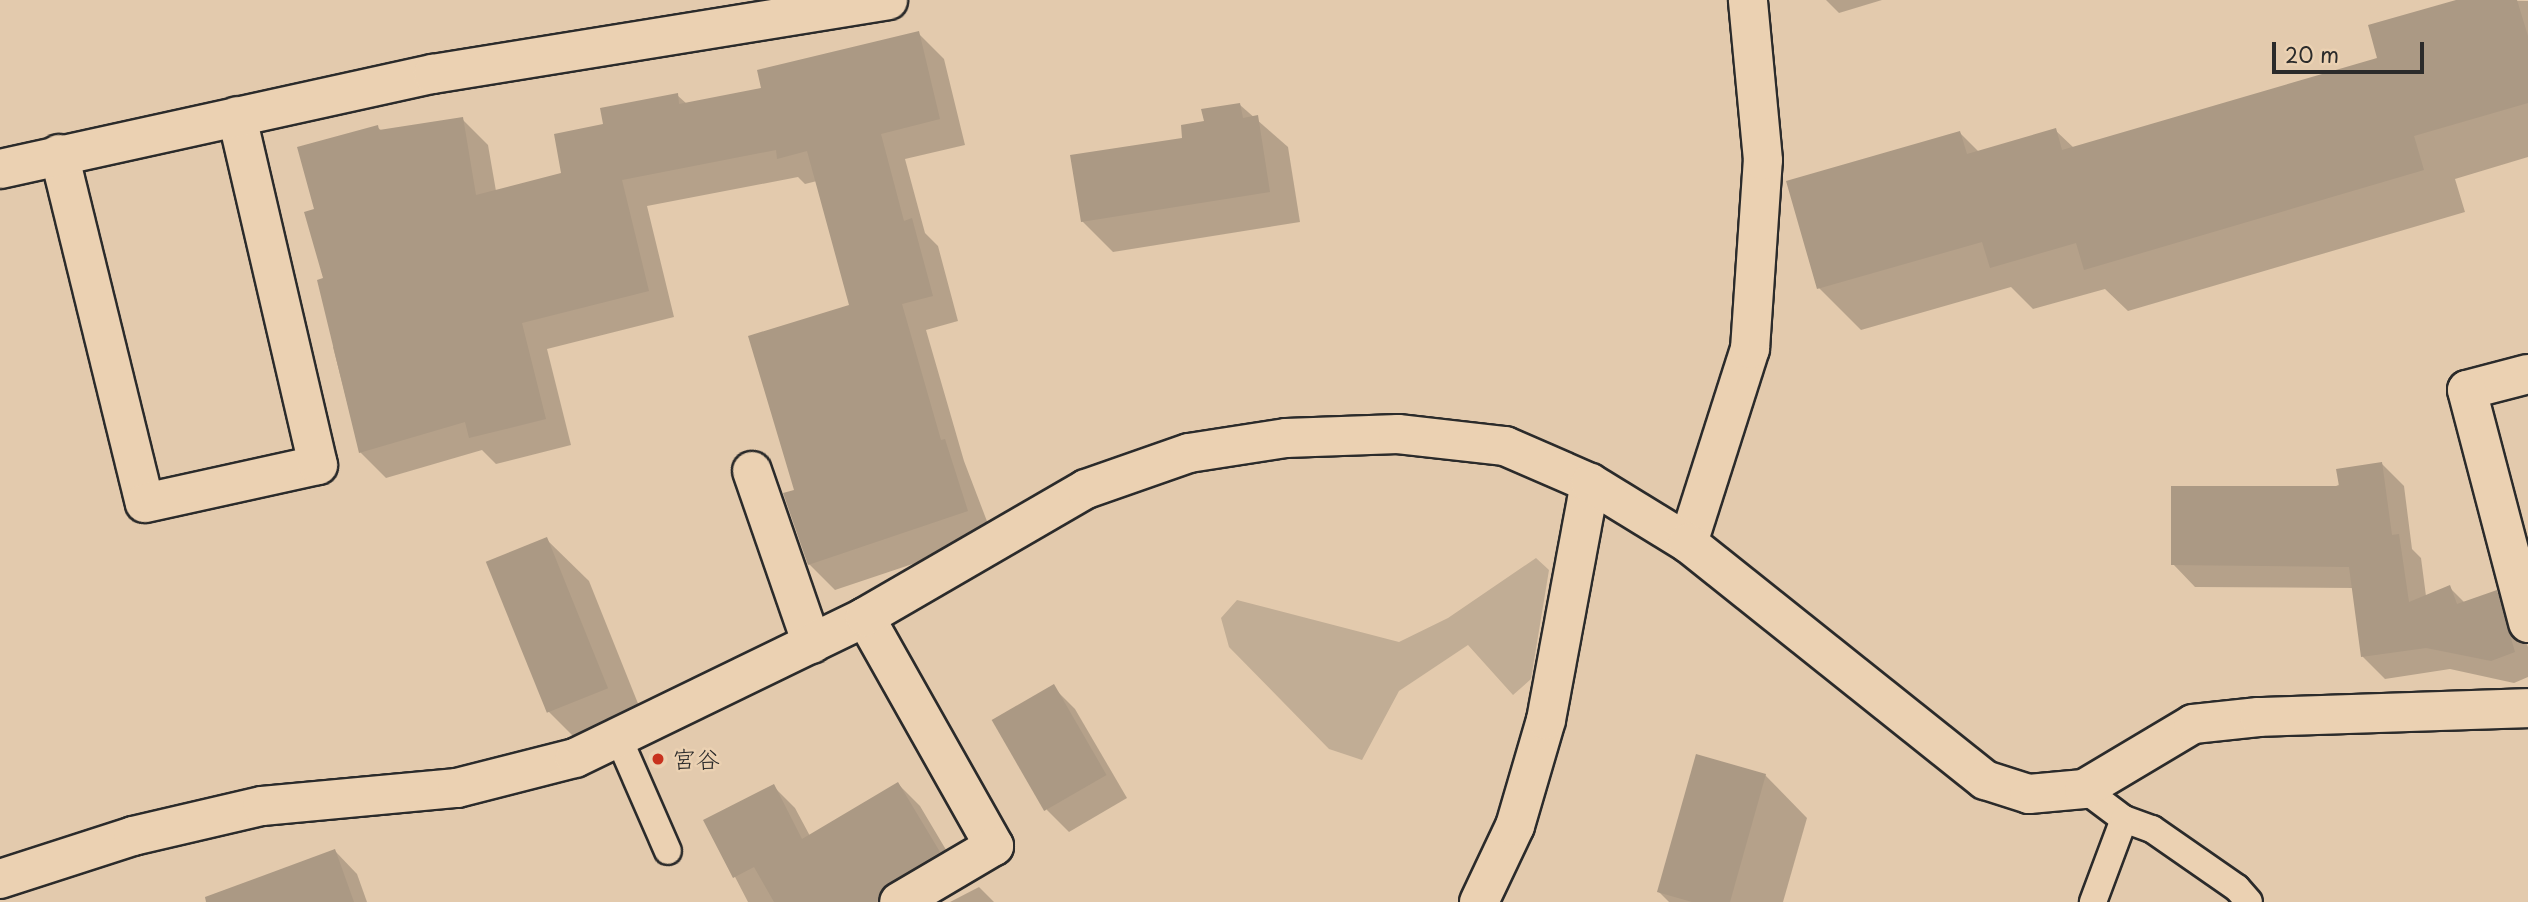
<!DOCTYPE html>
<html>
<head>
<meta charset="utf-8">
<style>
	body { margin:0 }
	#map { position:relative; width:2528px; height:902px; overflow:hidden; background:#e3caad; font-family:"Playpen Sans","Klee One",sans-serif }
	div>[style] { position:absolute }
	.green>* { inset:0; background:#c1ad95 }
	.shadow>* { inset:0; background:#0003 }
	.building>* { inset:0; background:#ab9984; transform-origin:0 0 }
	.roads { filter:drop-shadow(2px 0 #2b2b2b) drop-shadow(-2px 0 #2b2b2b) drop-shadow(0 2px #2b2b2b) drop-shadow(0 -2px #2b2b2b) }
	.lane>* { height:26px; margin:-13px; padding:0 13px; transform-origin:13px; border-radius:13px; background:#ebd1b2 }
	.street>* { height:38px; margin:-19px; padding:0 19px; transform-origin:19px; border-radius:19px; background:#ebd1b2 }
	.secondary>* { height:38px; margin:-19px; padding:0 19px; transform-origin:19px; border-radius:19px; background:#ebd1b2 }
	.dots>* { width:19px; height:19px; translate:-50% -50%; box-sizing:border-box; border:4px solid #ebd1b2; border-radius:50% }
	span { translate:-50% -50%; white-space:nowrap; text-align:center; line-height:1.15; -webkit-text-stroke:5px #ebd1b2; paint-order:stroke }
	.poi-label { font-size:24px; color:#2b2b2b }
	.left { translate:0 -50%; text-align:left }
	.scale { position:absolute; left:2272px; top:42px; width:152px; height:32px; box-sizing:border-box; border:4px solid #2b2b2b; border-top:0; padding-left:9px; font-size:21px; line-height:24px; white-space:nowrap; color:#2b2b2b; -webkit-text-stroke:5px #ebd1b2; paint-order:stroke }
</style>
</head>
<body>
<div id="map">
	<div class="green">
		<div style="clip-path:polygon(1536px 558px,1549px 570px,1531px 679px,1513px 695px,1468px 645px,1399px 691px,1362px 760px,1329px 749px,1229px 647px,1221px 618px,1237px 600px,1399px 642px,1448px 618px)"></div>
	</div>
	<div class="shadow">
		<div style="clip-path:polygon(1826px 0,1882px 0,1839px 13px)"></div>
		<div style="clip-path:polygon(2462px 0,2528px 1px,2528px 157px,2455px 179px,2465px 212px,2128px 311px,2105px 289px,2033px 309px,2011px 287px,1861px 330px,1819px 288px,1960px 133px,1979px 152px,2055px 130px,2074px 148px,2380px 59px)"></div>
		<div style="clip-path:polygon(918px 33px,944px 59px,965px 145px,905px 159px,925px 233px,938px 246px,958px 321px,926px 330px,964px 461px,993px 537px,835px 590px,809px 564px,796px 491px,851px 306px,817px 181px,805px 184px,798px 177px,647px 206px,674px 317px,547px 349px,571px 445px,496px 464px,482px 450px,386px 478px,360px 452px,333px 347px,337px 345px,316px 210px,377px 127px,382px 131px,462px 119px,488px 145px,496px 191px,563px 174px,605px 125px,677px 95px,687px 104px,763px 90px)"></div>
		<div style="clip-path:polygon(1240px 105px,1288px 147px,1300px 222px,1113px 252px,1082px 221px,1206px 123px)"></div>
		<div style="clip-path:polygon(2382px 464px,2404px 486px,2412px 549px,2421px 558px,2426px 596px,2449px 587px,2465px 603px,2496px 592px,2518px 614px,2528px 647px,2528px 677px,2514px 683px,2450px 669px,2385px 679px,2363px 657px,2354px 588px,2195px 587px,2173px 564px)"></div>
		<div style="clip-path:polygon(546px 539px,589px 581px,649px 731px,591px 754px,549px 712px)"></div>
		<div style="clip-path:polygon(1053px 687px,1075px 709px,1127px 798px,1069px 832px,1047px 810px)"></div>
		<div style="clip-path:polygon(1765px 775px,1807px 818px,1783px 902px,1669px 902px,1659px 892px)"></div>
		<div style="clip-path:polygon(898px 784px,920px 806px,961px 875px,919px 902px,748px 902px,706px 821px,773px 786px,795px 808px,810px 836px)"></div>
		<div style="clip-path:polygon(335px 851px,357px 874px,367px 902px,214px 902px)"></div>
		<div style="clip-path:polygon(979px 887px,994px 902px,950px 902px)"></div>
	</div>
	<div class="building">
		<div style="clip-path:polygon(2456px 0,2517px 0,2528px 36px,2528px 103px,2414px 136px,2424px 170px,2084px 270px,2076px 243px,1990px 268px,1982px 242px,1817px 289px,1786px 181px,1960px 131px,1967px 154px,2056px 128px,2062px 150px,2377px 58px,2368px 25px)"></div>
		<div style="clip-path:polygon(919px 31px,940px 119px,881px 134px,904px 221px,912px 218px,933px 296px,902px 304px,941px 440px,945px 439px,968px 511px,808px 565px,783px 493px,794px 490px,748px 336px,849px 305px,807px 151px,777px 159px,776px 150px,622px 180px,649px 291px,522px 323px,546px 419px,469px 438px,465px 422px,359px 453px,317px 280px,323px 278px,304px 212px,314px 209px,297px 147px,378px 125px,379px 130px,463px 117px,476px 195px,561px 173px,554px 134px,603px 124px,600px 108px,678px 93px,679px 104px,761px 88px,757px 70px)"></div>
		<div style="clip-path:polygon(1240px 103px,1243px 118px,1258px 115px,1270px 192px,1081px 222px,1070px 155px,1182px 138px,1181px 125px,1204px 121px,1201px 109px)"></div>
		<div style="clip-path:polygon(2382px 462px,2392px 535px,2399px 534px,2409px 602px,2450px 585px,2457px 604px,2497px 590px,2515px 652px,2491px 661px,2426px 648px,2361px 657px,2349px 567px,2171px 565px,2171px 486px,2339px 486px,2336px 469px)"></div>
		<div style="left:547px;top:537px;width:163px;height:66px;rotate:68deg"></div>
		<div style="left:1054px;top:684px;width:105px;height:72px;rotate:60deg"></div>
		<div style="clip-path:polygon(1696px 754px,1766px 774px,1730px 902px,1692px 902px,1657px 892px)"></div>
		<div style="clip-path:polygon(898px 782px,940px 852px,887px 884px,877px 902px,774px 902px,754px 867px,733px 878px,703px 820px,774px 784px,802px 839px)"></div>
		<div style="clip-path:polygon(335px 849px,354px 902px,206px 902px,205px 897px)"></div>
	</div>
	<div class="roads">
		<div class="lane">
			<div style="left:619px;top:739px;width:122px;rotate:66.4deg"></div>
			<div style="left:2084px;top:789px;width:50px;rotate:36.9deg"></div>
			<div style="left:2124px;top:819px;width:89px;rotate:110.5deg"></div>
			<div style="left:2124px;top:819px;width:30px;rotate:20deg"></div>
			<div style="left:2152px;top:829px;width:103px;rotate:34.8deg"></div>
			<div style="left:2237px;top:888px;width:18px;rotate:49deg"></div>
		</div>
		<div class="street">
			<div style="left:59px;top:154px;width:359px;rotate:76.2deg"></div>
			<div style="left:145px;top:503px;width:177px;rotate:-12.4deg"></div>
			<div style="left:318px;top:465px;width:358px;rotate:-103.1deg"></div>
			<div style="left:0;top:169px;width:443px;rotate:-12.4deg"></div>
			<div style="left:433px;top:74px;width:461px;rotate:-9.2deg"></div>
			<div style="left:2528px;top:374px;width:63px;rotate:165.3deg"></div>
			<div style="left:2467px;top:390px;width:241px;rotate:75.3deg"></div>
			<div style="left:752px;top:471px;width:183px;rotate:70.9deg"></div>
			<div style="left:1688px;top:543px;width:204px;rotate:-72.3deg"></div>
			<div style="left:1750px;top:349px;width:189px;rotate:-86.1deg"></div>
			<div style="left:1763px;top:160px;width:161px;rotate:-95.4deg"></div>
			<div style="left:865px;top:617px;width:263px;rotate:60.6deg"></div>
			<div style="left:994px;top:846px;width:110px;rotate:149.5deg"></div>
			<div style="left:1479px;top:902px;width:84px;rotate:-64.7deg"></div>
			<div style="left:1515px;top:826px;width:110px;rotate:-73.7deg"></div>
			<div style="left:1546px;top:720px;width:241px;rotate:-79.5deg"></div>
		</div>
		<div class="secondary">
			<div style="left:0;top:879px;width:140px;rotate:-17.9deg"></div>
			<div style="left:133px;top:836px;width:132px;rotate:-13.1deg"></div>
			<div style="left:262px;top:806px;width:196px;rotate:-5.3deg"></div>
			<div style="left:457px;top:788px;width:122px;rotate:-14.3deg"></div>
			<div style="left:575px;top:758px;width:322px;rotate:-25.9deg"></div>
			<div style="left:865px;top:617px;width:255px;rotate:-30.1deg"></div>
			<div style="left:1086px;top:489px;width:109px;rotate:-19.3deg"></div>
			<div style="left:1189px;top:453px;width:98px;rotate:-8.8deg"></div>
			<div style="left:1286px;top:438px;width:112px;rotate:-2deg"></div>
			<div style="left:1398px;top:434px;width:108px;rotate:6.4deg"></div>
			<div style="left:1505px;top:446px;width:93px;rotate:23.5deg"></div>
			<div style="left:1590px;top:483px;width:115px;rotate:31.5deg"></div>
			<div style="left:1688px;top:543px;width:380px;rotate:38.6deg"></div>
			<div style="left:1985px;top:780px;width:46px;rotate:17.7deg"></div>
			<div style="left:2029px;top:794px;width:55px;rotate:-5.2deg"></div>
			<div style="left:2084px;top:789px;width:127px;rotate:-30.8deg"></div>
			<div style="left:2193px;top:724px;width:66px;rotate:-6.1deg"></div>
			<div style="left:2259px;top:717px;width:269px;rotate:-1.9deg"></div>
		</div>
	</div>
	<div class="dots">
		<div style="left:658px;top:759px;background:#c8321e"></div>
	</div>
	<div class="poi-label">
		<span class="left" style="left:672px;top:759px">宮谷</span>
	</div>
	<div class="scale">20 m</div>
</div>
</body>
</html>
